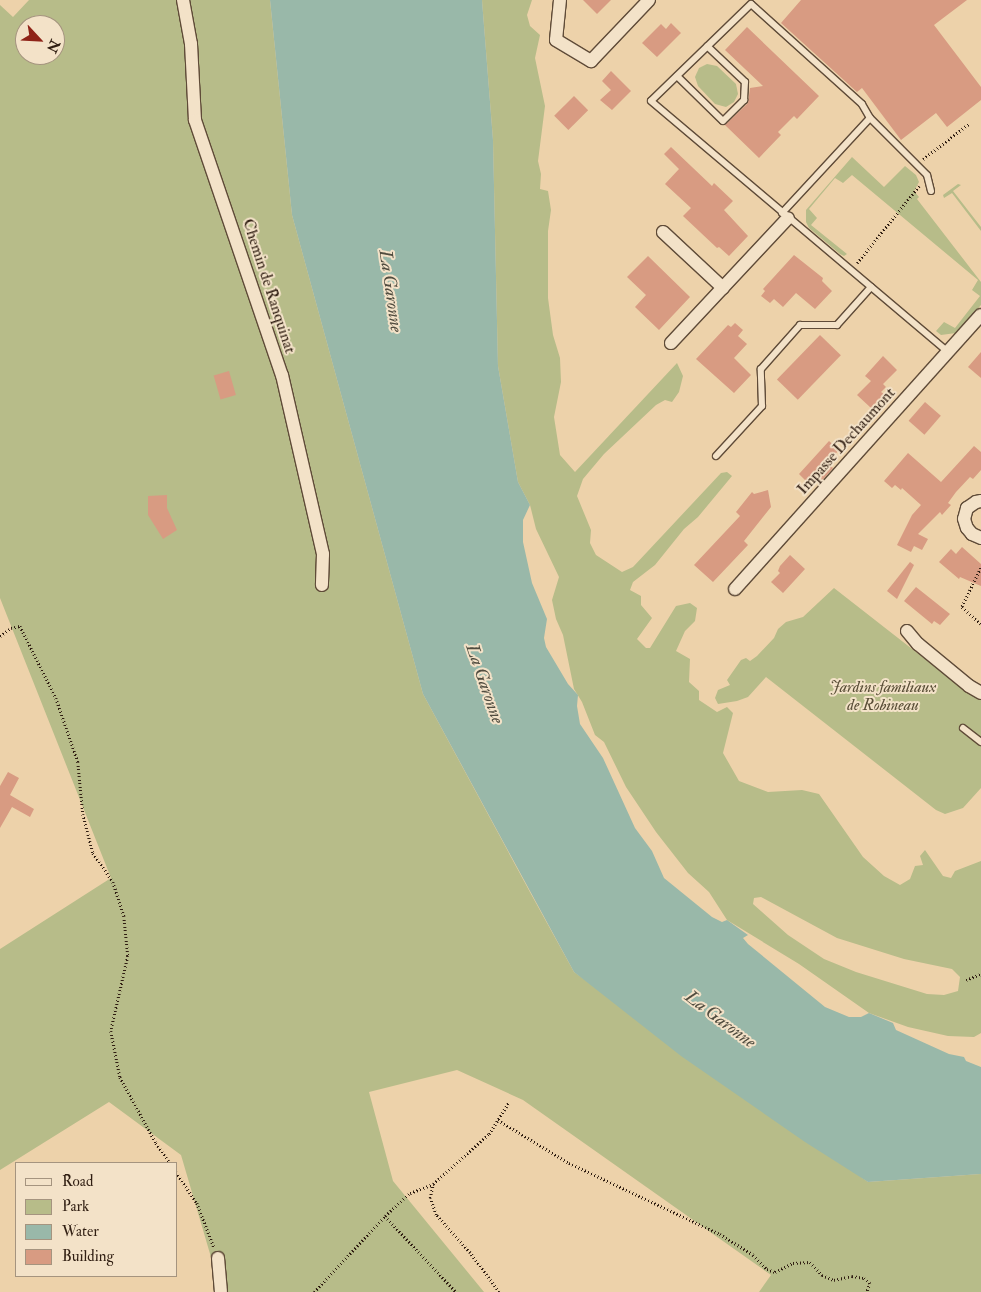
<!DOCTYPE html>
<html>
<head>
<meta charset="utf-8">
<style>
	body { margin:0 }
	#map { position:relative; width:981px; height:1292px; overflow:hidden; background:#edd2aa; font-family:"IM FELL Double Pica",serif }
	div>[style] { position:absolute }
	.green>* { inset:0; background:#b7bc89 }
	.water>* { inset:0; background:#99b8a9 }
	.building>* { inset:0; background:#d89b82; transform-origin:0 0 }
	.path>* { height:2.5px; margin-top:-1.25px; transform-origin:0; background:repeating-linear-gradient(90deg,#301e12 0 1px,transparent 0 3.5px) }
	.roads { filter:drop-shadow(1px 0 #5f4b38) drop-shadow(-1px 0 #5f4b38) drop-shadow(0 1px #5f4b38) drop-shadow(0 -1px #5f4b38) }
	.lane>* { height:6px; margin:-3px; padding:0 3px; transform-origin:3px; border-radius:3px; background:#f3e2c8 }
	.street>* { height:12px; margin:-6px; padding:0 6px; transform-origin:6px; border-radius:6px; background:#f3e2c8 }
	span { translate:-50% -50%; white-space:nowrap; text-align:center; line-height:1.15; -webkit-text-stroke:4px #f3e2c8; paint-order:stroke }
	.street-label { font-size:16px; color:#301e12 }
	.park-label { font-size:16px; color:#584d36; font-style:italic }
	.water-label { font-size:18px; color:#504c3f; font-style:italic }
	.legend { position:absolute; left:15px; top:1162px; width:162px; height:115px; box-sizing:border-box; background:#f3e2c8; border:1px solid #a5947f; margin:0; padding:6px 9px; list-style:none; font-size:15px; color:#301e12 }
	.legend li { display:flex; align-items:center; gap:10px; height:25px }
	.legend b { width:25px; border:1px solid #a5947f }
	.north { position:absolute; left:15px; top:15px; width:50px; height:50px; box-sizing:border-box; background:#f3e2c8; border:1px solid #a5947f; border-radius:50%; rotate:115deg; font-size:14px; font-weight:700; line-height:20px; text-align:center; color:#301e12 }
	.north::after { content:''; display:block; margin:auto; width:18px; height:22px; background:#8f2418; clip-path:polygon(50% 0,100% 100%,50% 72%,0 100%) }
</style>
</head>
<body>
<div id="map">
	<div class="green">
		<div style="clip-path:polygon(evenodd,29px 0,270px 0,292px 215px,423px 694px,531px 894px,574px 972px,868px 1182px,981px 1174px,981px 1292px,759px 1292px,771px 1275px,523px 1100px,457px 1070px,369px 1092px,393px 1181px,484px 1292px,216px 1292px,213px 1264px,181px 1155px,109px 1102px,0 1170px,0 949px,111px 878px,0 598px,0 5px,13px 17px,29px 0,25px 25px,55px 25px,55px 55px,25px 55px,25px 25px)"></div>
		<div style="clip-path:polygon(evenodd,482px 0,532px 0,527px 15px,530px 26px,540px 35px,535px 58px,545px 106px,538px 161px,541px 174px,540px 189px,548px 191px,551px 210px,548px 231px,548px 298px,553px 335px,560px 358px,561px 382px,554px 417px,560px 455px,575px 472px,677px 363px,683px 376px,679px 392px,672px 402px,665px 400px,656px 405px,604px 454px,583px 479px,577px 496px,591px 530px,590px 543px,596px 555px,622px 572px,633px 567px,721px 473px,727px 472px,732px 476px,698px 517px,684px 529px,655px 565px,633px 582px,630px 590px,641px 596px,641px 605px,652px 618px,637px 639px,646px 648px,650px 648px,676px 606px,690px 603px,697px 608px,695px 621px,685px 631px,676px 651px,690px 659px,689px 682px,699px 691px,699px 700px,717px 712px,727px 707px,733px 713px,723px 753px,739px 781px,768px 792px,802px 790px,819px 794px,863px 857px,884px 876px,900px 885px,910px 879px,915px 866px,923px 865px,920px 856px,925px 850px,943px 876px,951px 878px,955px 871px,981px 861px,981px 1033px,974px 1037px,948px 1036px,908px 1027px,869px 1013px,799px 964px,727px 920px,709px 892px,688px 873px,656px 832px,626px 787px,604px 742px,595px 735px,582px 702px,574px 689px,563px 635px,556px 619px,552px 600px,559px 577px,536px 529px,530px 505px,518px 482px,498px 366px,493px 140px,482px 0,761px 897px,837px 938px,904px 959px,952px 969px,960px 977px,958px 991px,944px 995px,927px 994px,856px 972px,824px 959px,788px 935px,753px 904px,754px 898px,761px 897px)"></div>
		<div style="clip-path:polygon(707px 64px,717px 66px,736px 84px,738px 94px,734px 102px,726px 107px,715px 104px,698px 86px,695px 77px,699px 68px)"></div>
		<div style="clip-path:polygon(852px 157px,884px 187px,905px 166px,916px 175px,919px 182px,914px 191px,919px 197px,917px 199px,981px 282px,981px 305px,956px 333px,941px 335px,936px 331px,944px 322px,955px 328px,980px 296px,972px 290px,978px 280px,852px 175px,843px 183px,835px 178px,809px 209px,817px 218px,811px 225px,847px 254px,844px 256px,840px 254px,809px 228px,806px 222px,806px 210px)"></div>
		<div style="clip-path:polygon(958px 184px,961px 185px,953px 191px,981px 227px,981px 231px,952px 193px,944px 198px,943px 195px)"></div>
		<div style="clip-path:polygon(834px 588px,971px 695px,981px 698px,981px 788px,963px 808px,945px 814px,936px 810px,766px 677px,748px 697px,737px 701px,718px 704px,715px 698px,718px 690px,730px 685px,727px 680px,741px 660px,746px 658px,750px 661px,757px 656px,774px 638px,778px 629px,786px 622px,803px 617px)"></div>
	</div>
	<div class="water">
		<div style="clip-path:polygon(270px 0,482px 0,493px 140px,498px 366px,518px 482px,530px 505px,523px 520px,523px 542px,532px 583px,547px 619px,544px 638px,546px 647px,568px 684px,578px 695px,577px 706px,580px 724px,603px 758px,635px 828px,652px 851px,664px 878px,712px 917px,722px 922px,727px 920px,748px 935px,743px 938px,748px 944px,825px 1007px,849px 1017px,861px 1017px,869px 1013px,893px 1023px,896px 1030px,949px 1054px,964px 1057px,966px 1061px,981px 1067px,981px 1174px,868px 1182px,805px 1142px,681px 1056px,574px 972px,423px 694px,292px 215px)"></div>
	</div>
	<div class="building">
		<div style="clip-path:polygon(583px 0,611px 0,597px 14px)"></div>
		<div style="clip-path:polygon(801px 0,967px 0,934px 25px,981px 87px,981px 100px,947px 127px,936px 113px,901px 140px,862px 88px,857px 92px,781px 23px)"></div>
		<div style="clip-path:polygon(671px 23px,681px 33px,657px 57px,642px 43px,661px 24px,666px 29px)"></div>
		<div style="clip-path:polygon(747px 27px,819px 96px,797px 119px,794px 116px,778px 132px,781px 135px,759px 158px,725px 125px,748px 103px,750px 88px,763px 86px,725px 50px)"></div>
		<div style="clip-path:polygon(611px 71px,631px 91px,612px 110px,600px 100px,611px 90px,602px 81px)"></div>
		<div style="left:574px;top:96px;width:20px;height:28px;rotate:45deg"></div>
		<div style="clip-path:polygon(671px 147px,712px 186px,714px 183px,733px 201px,724px 210px,748px 236px,729px 256px,719px 247px,717px 248px,683px 216px,691px 208px,665px 184px,679px 169px,664px 154px)"></div>
		<div style="clip-path:polygon(794px 255px,823px 278px,822px 281px,832px 291px,815px 309px,796px 293px,783px 307px,774px 299px,770px 303px,761px 296px,765px 291px,763px 289px)"></div>
		<div style="clip-path:polygon(648px 256px,690px 297px,659px 330px,635px 307px,646px 295px,627px 277px)"></div>
		<div style="clip-path:polygon(735px 323px,743px 330px,738px 336px,747px 344px,734px 358px,751px 375px,734px 393px,696px 359px,728px 325px,731px 327px)"></div>
		<div style="left:820px;top:335px;width:29px;height:62px;rotate:44deg"></div>
		<div style="clip-path:polygon(981px 352px,981px 378px,968px 367px)"></div>
		<div style="clip-path:polygon(883px 356px,897px 370px,883px 384px,886px 387px,881px 392px,884px 394px,871px 408px,857px 395px,871px 381px,865px 376px)"></div>
		<div style="left:229px;top:371px;width:25px;height:16px;rotate:74deg"></div>
		<div style="left:925px;top:402px;width:21px;height:25px;rotate:41deg"></div>
		<div style="clip-path:polygon(829px 441px,839px 450px,827px 463px,833px 468px,819px 484px,813px 478px,808px 483px,799px 474px)"></div>
		<div style="clip-path:polygon(974px 446px,981px 452px,981px 470px,973px 479px,970px 477px,956px 492px,948px 503px,951px 505px,942px 515px,940px 512px,918px 534px,928px 539px,922px 550px,914px 546px,911px 552px,897px 545px,912px 515px,921px 505px,902px 488px,901px 490px,895px 485px,892px 488px,884px 481px,908px 453px,941px 482px)"></div>
		<div style="clip-path:polygon(768px 490px,771px 507px,744px 541px,748px 545px,713px 582px,694px 565px,740px 516px,736px 512px,752px 492px,754px 494px)"></div>
		<div style="clip-path:polygon(167px 495px,167px 508px,177px 530px,163px 539px,148px 515px,148px 496px)"></div>
		<div style="clip-path:polygon(962px 547px,981px 564px,981px 586px,960px 577px,959px 579px,939px 562px,951px 549px,956px 554px)"></div>
		<div style="clip-path:polygon(790px 555px,805px 569px,783px 593px,771px 582px,780px 573px,778px 571px,780px 566px)"></div>
		<div style="clip-path:polygon(910px 562px,914px 565px,897px 599px,887px 591px)"></div>
		<div style="clip-path:polygon(916px 587px,950px 614px,940px 625px,934px 621px,932px 624px,904px 601px)"></div>
		<div style="clip-path:polygon(8px 772px,19px 778px,10px 795px,34px 809px,30px 817px,12px 807px,0 828px,0 786px)"></div>
	</div>
	<div class="path">
		<div style="left:923px;top:159px;width:59px;rotate:-37.5deg"></div>
		<div style="left:857px;top:263px;width:99px;rotate:-51.2deg"></div>
		<div style="left:981px;top:568px;width:43px;rotate:116deg"></div>
		<div style="left:962px;top:607px;width:25px;rotate:42deg"></div>
		<div style="left:0;top:636px;width:14px;rotate:-36deg"></div>
		<div style="left:11px;top:628px;width:9px;rotate:-13deg"></div>
		<div style="left:20px;top:626px;width:80px;rotate:63.4deg"></div>
		<div style="left:56px;top:698px;width:68px;rotate:71deg"></div>
		<div style="left:78px;top:762px;width:52px;rotate:84.5deg"></div>
		<div style="left:83px;top:814px;width:40px;rotate:75.6deg"></div>
		<div style="left:93px;top:853px;width:35px;rotate:55deg"></div>
		<div style="left:113px;top:882px;width:36px;rotate:72deg"></div>
		<div style="left:124px;top:916px;width:40px;rotate:84.3deg"></div>
		<div style="left:128px;top:956px;width:77px;rotate:102.8deg"></div>
		<div style="left:111px;top:1031px;width:47px;rotate:78.9deg"></div>
		<div style="left:120px;top:1077px;width:75px;rotate:61.4deg"></div>
		<div style="left:156px;top:1143px;width:24px;rotate:55deg"></div>
		<div style="left:966px;top:980px;width:16px;rotate:-22deg"></div>
		<div style="left:498px;top:1120px;width:83px;rotate:31.2deg"></div>
		<div style="left:569px;top:1163px;width:167px;rotate:25.2deg"></div>
		<div style="left:720px;top:1234px;width:39px;rotate:32deg"></div>
		<div style="left:753px;top:1255px;width:20px;rotate:45deg"></div>
		<div style="left:767px;top:1269px;width:9px;rotate:21deg"></div>
		<div style="left:775px;top:1272px;width:20px;rotate:-27deg"></div>
		<div style="left:793px;top:1263px;width:17px;rotate:-3deg"></div>
		<div style="left:810px;top:1262px;width:18px;rotate:47deg"></div>
		<div style="left:822px;top:1275px;width:13px;rotate:23deg"></div>
		<div style="left:834px;top:1280px;width:18px;rotate:-13deg"></div>
		<div style="left:852px;top:1276px;width:12px;rotate:9deg"></div>
		<div style="left:864px;top:1278px;width:8px;rotate:40deg"></div>
		<div style="left:870px;top:1283px;width:9px;rotate:108deg"></div>
		<div style="left:176px;top:1172px;width:37px;rotate:56deg"></div>
		<div style="left:197px;top:1203px;width:47px;rotate:68.9deg"></div>
		<div style="left:385px;top:1216px;width:104px;rotate:46.9deg"></div>
		<div style="left:314px;top:1292px;width:104px;rotate:-46.9deg"></div>
		<div style="left:385px;top:1216px;width:34px;rotate:-43deg"></div>
		<div style="left:410px;top:1193px;width:25px;rotate:-21deg"></div>
		<div style="left:499px;top:1292px;width:49px;rotate:-126.6deg"></div>
		<div style="left:470px;top:1253px;width:51px;rotate:-131.8deg"></div>
		<div style="left:436px;top:1215px;width:18px;rotate:-109deg"></div>
		<div style="left:430px;top:1198px;width:14px;rotate:-78deg"></div>
		<div style="left:433px;top:1184px;width:75px;rotate:-41.8deg"></div>
		<div style="left:489px;top:1134px;width:38px;rotate:-58deg"></div>
	</div>
	<div class="roads">
		<div class="lane">
			<div style="left:677px;top:76px;width:64px;rotate:44.4deg"></div>
			<div style="left:723px;top:121px;width:30px;rotate:-45deg"></div>
			<div style="left:744px;top:100px;width:18px;rotate:-87deg"></div>
			<div style="left:745px;top:82px;width:52px;rotate:-136.5deg"></div>
			<div style="left:931px;top:191px;width:16px;rotate:-104deg"></div>
			<div style="left:927px;top:175px;width:81px;rotate:-135deg"></div>
			<div style="left:870px;top:118px;width:16px;rotate:-120deg"></div>
			<div style="left:862px;top:104px;width:149px;rotate:-138deg"></div>
			<div style="left:751px;top:4px;width:139px;rotate:135.9deg"></div>
			<div style="left:651px;top:101px;width:389px;rotate:40.2deg"></div>
			<div style="left:782px;top:213px;width:129px;rotate:-47.2deg"></div>
			<div style="left:716px;top:456px;width:68px;rotate:-47.4deg"></div>
			<div style="left:762px;top:406px;width:37px;rotate:-92deg"></div>
			<div style="left:761px;top:369px;width:59px;rotate:-48.4deg"></div>
			<div style="left:800px;top:325px;width:37px"></div>
			<div style="left:837px;top:325px;width:51px;rotate:-48.2deg"></div>
			<div style="left:963px;top:728px;width:23px;rotate:38deg"></div>
		</div>
		<div class="street">
			<div style="left:183px;top:0;width:45px;rotate:79.7deg"></div>
			<div style="left:191px;top:44px;width:76px;rotate:87deg"></div>
			<div style="left:195px;top:120px;width:269px;rotate:71.2deg"></div>
			<div style="left:282px;top:375px;width:184px;rotate:77.1deg"></div>
			<div style="left:323px;top:554px;width:31px;rotate:92deg"></div>
			<div style="left:560px;top:0;width:40px;rotate:95.7deg"></div>
			<div style="left:556px;top:40px;width:41px;rotate:31deg"></div>
			<div style="left:591px;top:61px;width:84px;rotate:-46.4deg"></div>
			<div style="left:663px;top:232px;width:82px;rotate:43deg"></div>
			<div style="left:671px;top:343px;width:171px;rotate:-46.9deg"></div>
			<div style="left:981px;top:501px;width:5px;rotate:169deg"></div>
			<div style="left:976px;top:502px;width:11px;rotate:146deg"></div>
			<div style="left:967px;top:508px;width:11px;rotate:105deg"></div>
			<div style="left:964px;top:519px;width:9px;rotate:72deg"></div>
			<div style="left:967px;top:528px;width:8px;rotate:50deg"></div>
			<div style="left:972px;top:534px;width:10px;rotate:24deg"></div>
			<div style="left:735px;top:589px;width:368px;rotate:-48.1deg"></div>
			<div style="left:907px;top:631px;width:17px;rotate:50deg"></div>
			<div style="left:918px;top:644px;width:66px;rotate:39.5deg"></div>
			<div style="left:969px;top:686px;width:14px;rotate:30deg"></div>
			<div style="left:218px;top:1258px;width:34px;rotate:85deg"></div>
		</div>
	</div>
	<div class="street-label">
		<span style="left:269px;top:286px;rotate:72deg">Chemin de Ranquinat</span>
		<span style="left:846px;top:441px;rotate:-48deg">Impasse Dechaumont</span>
	</div>
	<div class="park-label">
		<span style="left:883px;top:696px">Jardins familiaux<br>de Robineau</span>
	</div>
	<div class="water-label">
		<span style="left:390px;top:291px;rotate:82deg">La Garonne</span>
		<span style="left:484px;top:684px;rotate:71deg">La Garonne</span>
		<span style="left:720px;top:1020px;rotate:37deg">La Garonne</span>
	</div>
	<ul class="legend">
	<li><b style="height:6px;background:#f3e2c8"></b>Road</li>
	<li><b style="height:14px;background:#b7bc89"></b>Park</li>
	<li><b style="height:14px;background:#99b8a9"></b>Water</li>
	<li><b style="height:14px;background:#d89b82"></b>Building</li>
	</ul>
	<div class="north">N</div>
</div>
</body>
</html>
